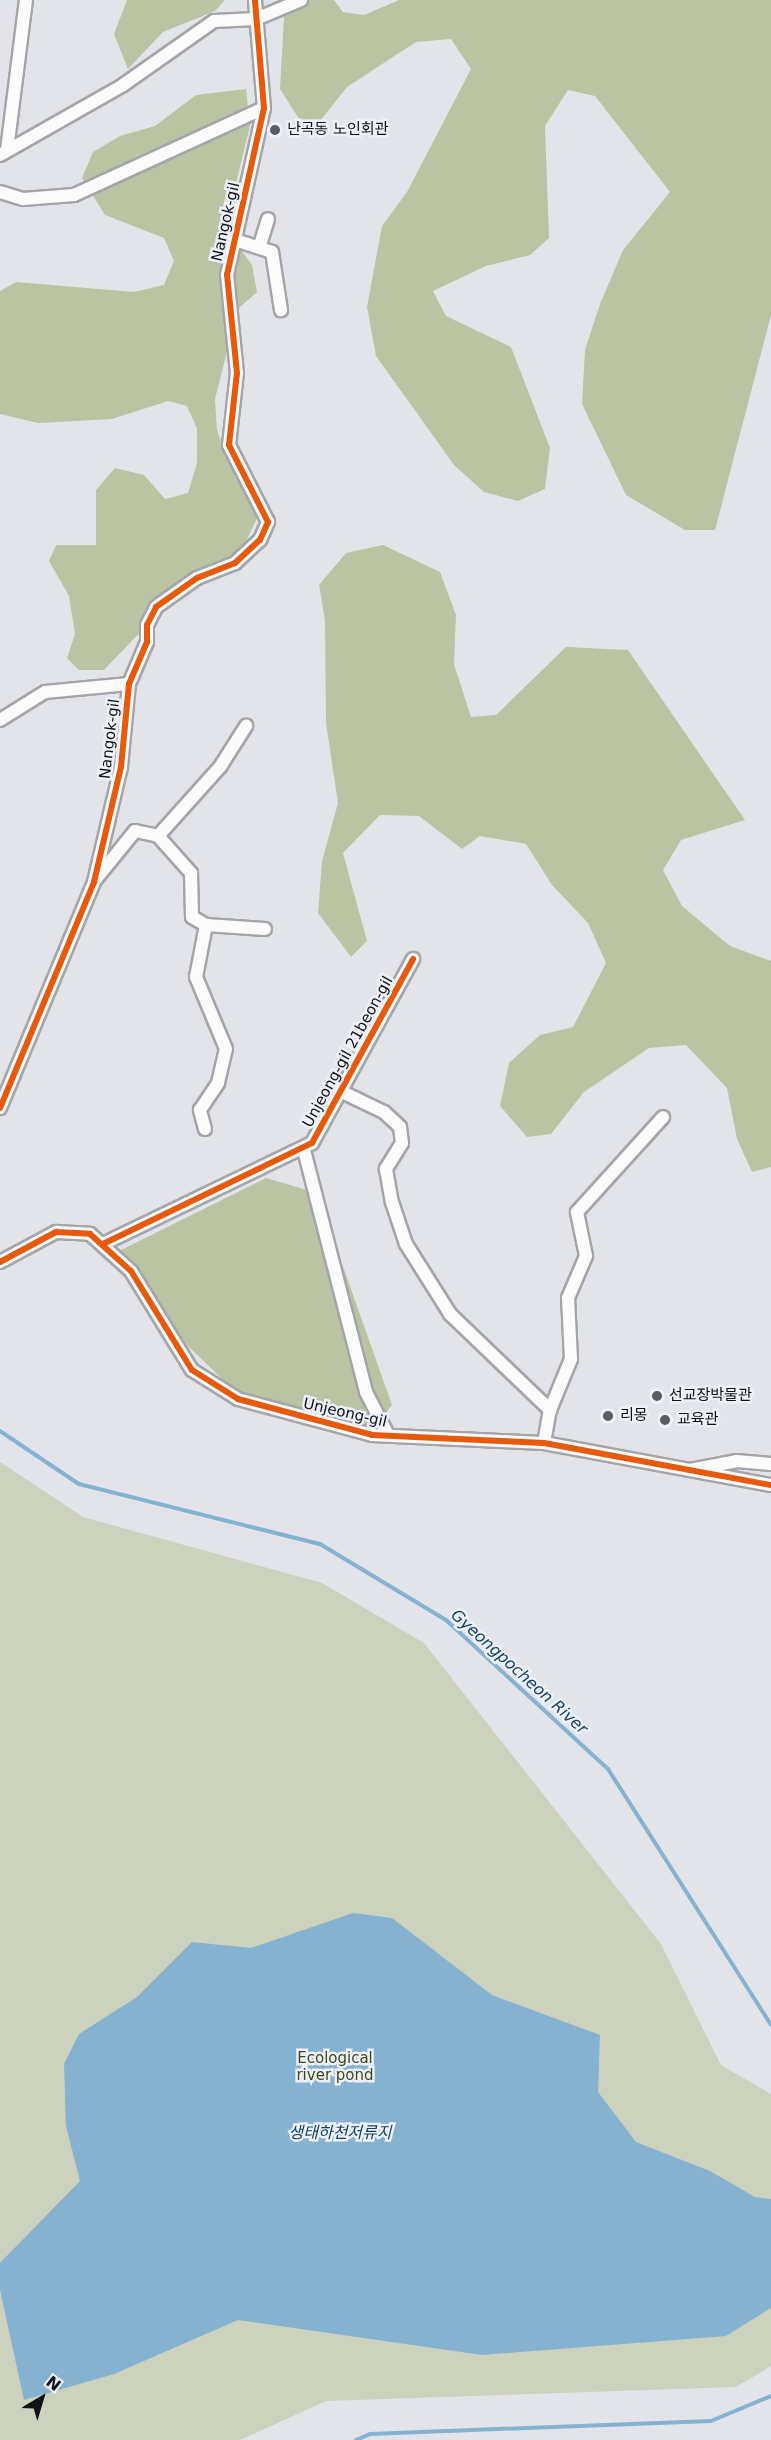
<!DOCTYPE html>
<html>
<head>
<meta charset="utf-8">
<style>
	body { margin:0 }
	#map { position:relative; width:771px; height:2440px; overflow:hidden; background:#e3e4e9; font-family:"DejaVu Sans","Noto Sans KR",sans-serif }
	div>[style] { position:absolute }
	.green>* { inset:0; background:#ccd2be }
	.forest>* { inset:0; background:#bbc4a2 }
	.water>* { inset:0; background:#85b2d0 }
	.stream>* { height:4px; margin:-2px; padding:0 2px; transform-origin:2px; border-radius:2px; background:#85b2d0 }
	.roads { filter:drop-shadow(2px 0 #a4a5a9) drop-shadow(-2px 0 #a4a5a9) drop-shadow(0 2px #a4a5a9) drop-shadow(0 -2px #a4a5a9) }
	.minor>* { height:12px; margin:-6px; padding:0 6px; transform-origin:6px; border-radius:6px; background:#fbfbfc }
	.cycleway>* { height:6px; margin:-3px; padding:0 3px; transform-origin:3px; border-radius:3px; background:#e8590c }
	.dots>* { width:16px; height:16px; translate:-50% -50%; box-sizing:border-box; border:3px solid #edf0f9; border-radius:50% }
	span { translate:-50% -50%; white-space:nowrap; text-align:center; line-height:1.15; -webkit-text-stroke:5px #edf0f9; paint-order:stroke }
	.poi-label { font-size:15px; color:#111215 }
	.left { translate:0 -50%; text-align:left }
	.street-label { font-size:15px; color:#111215 }
	.park-label { font-size:15px; color:#3f4917 }
	.water-label { font-size:16px; color:#134562; font-style:italic }
	.north { position:absolute; left:12px; top:2368px; width:60px; height:60px; -webkit-text-stroke:4px #edf0f9; paint-order:stroke; rotate:38deg; font-size:16px; font-weight:700; line-height:24px; text-align:center; color:#111215 }
	.north::after { content:''; display:block; margin:auto; width:21px; height:27px; background:#111215; clip-path:polygon(50% 0,100% 100%,50% 72%,0 100%) }
</style>
</head>
<body>
<div id="map">
	<div class="green">
		<div style="clip-path:polygon(0 1462px,83px 1517px,322px 1583px,424px 1643px,661px 1944px,721px 2065px,771px 2094px,771px 2366px,736px 2387px,326px 2401px,240px 2440px,0 2440px)"></div>
	</div>
	<div class="forest">
		<div style="clip-path:polygon(127px 0,225px 0,215px 11px,163px 32px,128px 69px,114px 34px)"></div>
		<div style="clip-path:polygon(285px 0,334px 0,343px 12px,364px 15px,399px 0,771px 0,771px 315px,715px 530px,685px 530px,626px 495px,582px 404px,585px 350px,600px 304px,623px 250px,670px 192px,595px 96px,568px 90px,545px 126px,549px 238px,530px 255px,486px 266px,433px 291px,446px 316px,511px 347px,550px 448px,545px 489px,518px 501px,484px 492px,454px 465px,376px 356px,367px 307px,382px 226px,407px 192px,471px 69px,451px 39px,416px 42px,347px 87px,320px 121px,303px 125px,280px 89px)"></div>
		<div style="clip-path:polygon(246px 89px,250px 126px,225px 228px,252px 265px,257px 292px,225px 320px,227px 352px,215px 399px,217px 430px,226px 456px,258px 516px,236px 563px,175px 596px,104px 670px,79px 670px,67px 658px,75px 634px,69px 596px,49px 561px,56px 545px,96px 545px,96px 490px,115px 468px,144px 475px,165px 499px,188px 493px,197px 463px,197px 429px,187px 406px,168px 401px,112px 419px,38px 423px,0 414px,0 291px,16px 282px,134px 292px,164px 285px,174px 261px,164px 238px,105px 215px,82px 178px,93px 152px,120px 136px,155px 126px,196px 95px)"></div>
		<div style="clip-path:polygon(383px 545px,440px 572px,456px 615px,454px 664px,471px 717px,496px 715px,566px 647px,628px 650px,745px 820px,681px 840px,663px 870px,682px 906px,730px 946px,771px 961px,771px 1167px,752px 1172px,737px 1139px,727px 1088px,686px 1045px,649px 1048px,584px 1092px,551px 1134px,527px 1137px,500px 1106px,509px 1063px,540px 1035px,573px 1027px,606px 963px,588px 923px,552px 885px,526px 844px,480px 836px,462px 849px,419px 816px,380px 815px,343px 853px,367px 941px,351px 957px,318px 913px,322px 861px,338px 803px,326px 723px,325px 620px,319px 585px,346px 553px)"></div>
		<div style="clip-path:polygon(266px 1178px,317px 1193px,392px 1405px,374px 1428px,245px 1401px,188px 1346px,119px 1251px)"></div>
	</div>
	<div class="water">
		<div style="clip-path:polygon(353px 1913px,392px 1918px,492px 1995px,600px 2035px,598px 2092px,636px 2142px,710px 2171px,755px 2197px,771px 2199px,771px 2308px,726px 2336px,482px 2355px,238px 2320px,114px 2374px,24px 2400px,0 2290px,0 2263px,80px 2181px,66px 2126px,64px 2064px,79px 2034px,137px 1997px,192px 1942px,251px 1948px)"></div>
	</div>
	<div class="stream">
		<div style="left:0;top:1431px;width:95px;rotate:33.9deg"></div>
		<div style="left:79px;top:1484px;width:248px;rotate:14deg"></div>
		<div style="left:320px;top:1544px;width:147px;rotate:31.1deg"></div>
		<div style="left:446px;top:1620px;width:220px;rotate:42.6deg"></div>
		<div style="left:608px;top:1769px;width:303px;rotate:57.5deg"></div>
		<div style="left:356px;top:2440px;width:15px;rotate:-23deg"></div>
		<div style="left:370px;top:2434px;width:341px;rotate:-2.2deg"></div>
		<div style="left:711px;top:2421px;width:65px;rotate:-22.6deg"></div>
	</div>
	<div class="roads">
		<div class="minor">
			<div style="left:7px;top:150px;width:151px;rotate:-82.8deg"></div>
			<div style="left:0;top:155px;width:142px;rotate:-29.6deg"></div>
			<div style="left:123px;top:85px;width:111px;rotate:-35.1deg"></div>
			<div style="left:214px;top:21px;width:42px;rotate:-2.7deg"></div>
			<div style="left:256px;top:19px;width:49px;rotate:-22.9deg"></div>
			<div style="left:0;top:192px;width:24px;rotate:17deg"></div>
			<div style="left:23px;top:199px;width:51px;rotate:-4.5deg"></div>
			<div style="left:74px;top:195px;width:209px;rotate:-24.6deg"></div>
			<div style="left:235px;top:240px;width:39px;rotate:18deg"></div>
			<div style="left:272px;top:252px;width:59px;rotate:81.2deg"></div>
			<div style="left:260px;top:245px;width:27px;rotate:-73deg"></div>
			<div style="left:0;top:720px;width:53px;rotate:-31.9deg"></div>
			<div style="left:45px;top:692px;width:84px;rotate:-5.4deg"></div>
			<div style="left:158px;top:836px;width:50px;rotate:48.3deg"></div>
			<div style="left:191px;top:873px;width:44px;rotate:88.7deg"></div>
			<div style="left:192px;top:917px;width:16px;rotate:30deg"></div>
			<div style="left:206px;top:925px;width:59px;rotate:3.9deg"></div>
			<div style="left:96px;top:879px;width:62px;rotate:-50.9deg"></div>
			<div style="left:135px;top:831px;width:24px;rotate:12deg"></div>
			<div style="left:158px;top:836px;width:93px;rotate:-48.1deg"></div>
			<div style="left:220px;top:767px;width:49px;rotate:-57.6deg"></div>
			<div style="left:338px;top:1090px;width:51px;rotate:25.6deg"></div>
			<div style="left:384px;top:1112px;width:22px;rotate:43deg"></div>
			<div style="left:400px;top:1127px;width:16px;rotate:83deg"></div>
			<div style="left:402px;top:1143px;width:31px;rotate:122deg"></div>
			<div style="left:386px;top:1169px;width:34px;rotate:80deg"></div>
			<div style="left:392px;top:1202px;width:44px;rotate:71.6deg"></div>
			<div style="left:406px;top:1244px;width:83px;rotate:57.8deg"></div>
			<div style="left:450px;top:1314px;width:139px;rotate:43.8deg"></div>
			<div style="left:0;top:1108px;width:245px;rotate:-67.4deg"></div>
			<div style="left:94px;top:882px;width:118px;rotate:-76.8deg"></div>
			<div style="left:121px;top:767px;width:83px;rotate:-84.5deg"></div>
			<div style="left:129px;top:684px;width:46px;rotate:-66.8deg"></div>
			<div style="left:147px;top:642px;width:17px;rotate:-90deg"></div>
			<div style="left:147px;top:625px;width:20px;rotate:-63deg"></div>
			<div style="left:156px;top:607px;width:50px;rotate:-35.3deg"></div>
			<div style="left:197px;top:578px;width:41px;rotate:-21.5deg"></div>
			<div style="left:235px;top:563px;width:34px;rotate:-43deg"></div>
			<div style="left:260px;top:540px;width:20px;rotate:-66deg"></div>
			<div style="left:268px;top:522px;width:86px;rotate:-116.9deg"></div>
			<div style="left:229px;top:445px;width:72px;rotate:-83.7deg"></div>
			<div style="left:237px;top:373px;width:99px;rotate:-95.8deg"></div>
			<div style="left:227px;top:275px;width:171px;rotate:-77.5deg"></div>
			<div style="left:264px;top:108px;width:108px;rotate:-94.8deg"></div>
			<div style="left:205px;top:1129px;width:20px;rotate:-105deg"></div>
			<div style="left:200px;top:1110px;width:32px;rotate:-56deg"></div>
			<div style="left:218px;top:1083px;width:35px;rotate:-77deg"></div>
			<div style="left:226px;top:1049px;width:78px;rotate:-112.6deg"></div>
			<div style="left:196px;top:977px;width:53px;rotate:-79.1deg"></div>
			<div style="left:304px;top:1150px;width:250px;rotate:75.6deg"></div>
			<div style="left:366px;top:1392px;width:48px;rotate:62.9deg"></div>
			<div style="left:105px;top:1243px;width:230px;rotate:-25.8deg"></div>
			<div style="left:312px;top:1143px;width:210px;rotate:-61.2deg"></div>
			<div style="left:0;top:1262px;width:64px;rotate:-28.2deg"></div>
			<div style="left:56px;top:1232px;width:34px;rotate:3deg"></div>
			<div style="left:90px;top:1234px;width:55px;rotate:42.1deg"></div>
			<div style="left:131px;top:1271px;width:116px;rotate:58.4deg"></div>
			<div style="left:192px;top:1370px;width:54px;rotate:32.2deg"></div>
			<div style="left:238px;top:1399px;width:139px;rotate:15deg"></div>
			<div style="left:372px;top:1435px;width:172px;rotate:2.7deg"></div>
			<div style="left:544px;top:1443px;width:231px;rotate:10.5deg"></div>
			<div style="left:544px;top:1443px;width:34px;rotate:-80deg"></div>
			<div style="left:550px;top:1410px;width:55px;rotate:-67.6deg"></div>
			<div style="left:571px;top:1359px;width:61px;rotate:-92.8deg"></div>
			<div style="left:568px;top:1298px;width:46px;rotate:-66.8deg"></div>
			<div style="left:586px;top:1256px;width:45px;rotate:-101.6deg"></div>
			<div style="left:577px;top:1212px;width:128px;rotate:-47.8deg"></div>
			<div style="left:690px;top:1470px;width:48px;rotate:-10.8deg"></div>
			<div style="left:737px;top:1461px;width:34px;rotate:5deg"></div>
		</div>
	</div>
	<div class="cycleway">
		<div style="left:0;top:1108px;width:245px;rotate:-67.4deg"></div>
		<div style="left:94px;top:882px;width:118px;rotate:-76.8deg"></div>
		<div style="left:121px;top:767px;width:83px;rotate:-84.5deg"></div>
		<div style="left:129px;top:684px;width:46px;rotate:-66.8deg"></div>
		<div style="left:147px;top:642px;width:17px;rotate:-90deg"></div>
		<div style="left:147px;top:625px;width:20px;rotate:-63deg"></div>
		<div style="left:156px;top:607px;width:50px;rotate:-35.3deg"></div>
		<div style="left:197px;top:578px;width:41px;rotate:-21.5deg"></div>
		<div style="left:235px;top:563px;width:34px;rotate:-43deg"></div>
		<div style="left:260px;top:540px;width:20px;rotate:-66deg"></div>
		<div style="left:268px;top:522px;width:86px;rotate:-116.9deg"></div>
		<div style="left:229px;top:445px;width:72px;rotate:-83.7deg"></div>
		<div style="left:237px;top:373px;width:99px;rotate:-95.8deg"></div>
		<div style="left:227px;top:275px;width:171px;rotate:-77.5deg"></div>
		<div style="left:264px;top:108px;width:108px;rotate:-94.8deg"></div>
		<div style="left:105px;top:1243px;width:230px;rotate:-25.8deg"></div>
		<div style="left:312px;top:1143px;width:210px;rotate:-61.2deg"></div>
		<div style="left:0;top:1262px;width:64px;rotate:-28.2deg"></div>
		<div style="left:56px;top:1232px;width:34px;rotate:3deg"></div>
		<div style="left:90px;top:1234px;width:55px;rotate:42.1deg"></div>
		<div style="left:131px;top:1271px;width:116px;rotate:58.4deg"></div>
		<div style="left:192px;top:1370px;width:54px;rotate:32.2deg"></div>
		<div style="left:238px;top:1399px;width:139px;rotate:15deg"></div>
		<div style="left:372px;top:1435px;width:172px;rotate:2.7deg"></div>
		<div style="left:544px;top:1443px;width:231px;rotate:10.5deg"></div>
	</div>
	<div class="dots">
		<div style="left:275px;top:130px;background:#5a5c5f"></div>
		<div style="left:657px;top:1396px;background:#5a5c5f"></div>
		<div style="left:608px;top:1416px;background:#5a5c5f"></div>
		<div style="left:665px;top:1420px;background:#5a5c5f"></div>
	</div>
	<div class="poi-label">
		<span class="left" style="left:287px;top:130px">난곡동 노인회관</span>
		<span class="left" style="left:669px;top:1396px">선교장박물관</span>
		<span class="left" style="left:620px;top:1416px">리몽</span>
		<span class="left" style="left:677px;top:1420px">교육관</span>
	</div>
	<div class="street-label">
		<span style="left:226px;top:222px;rotate:-77deg">Nangok-gil</span>
		<span style="left:110px;top:739px;rotate:-83deg">Nangok-gil</span>
		<span style="left:348px;top:1052px;rotate:-61deg">Unjeong-gil 21beon-gil</span>
		<span style="left:345px;top:1413px;rotate:13deg">Unjeong-gil</span>
	</div>
	<div class="park-label">
		<span style="left:335px;top:2067px">Ecological<br>river pond</span>
	</div>
	<div class="water-label">
		<span style="left:519px;top:1672px;rotate:42deg">Gyeongpocheon River</span>
		<span style="left:340px;top:2133px">생태하천저류지</span>
	</div>
	<div class="north">N</div>
</div>
</body>
</html>
